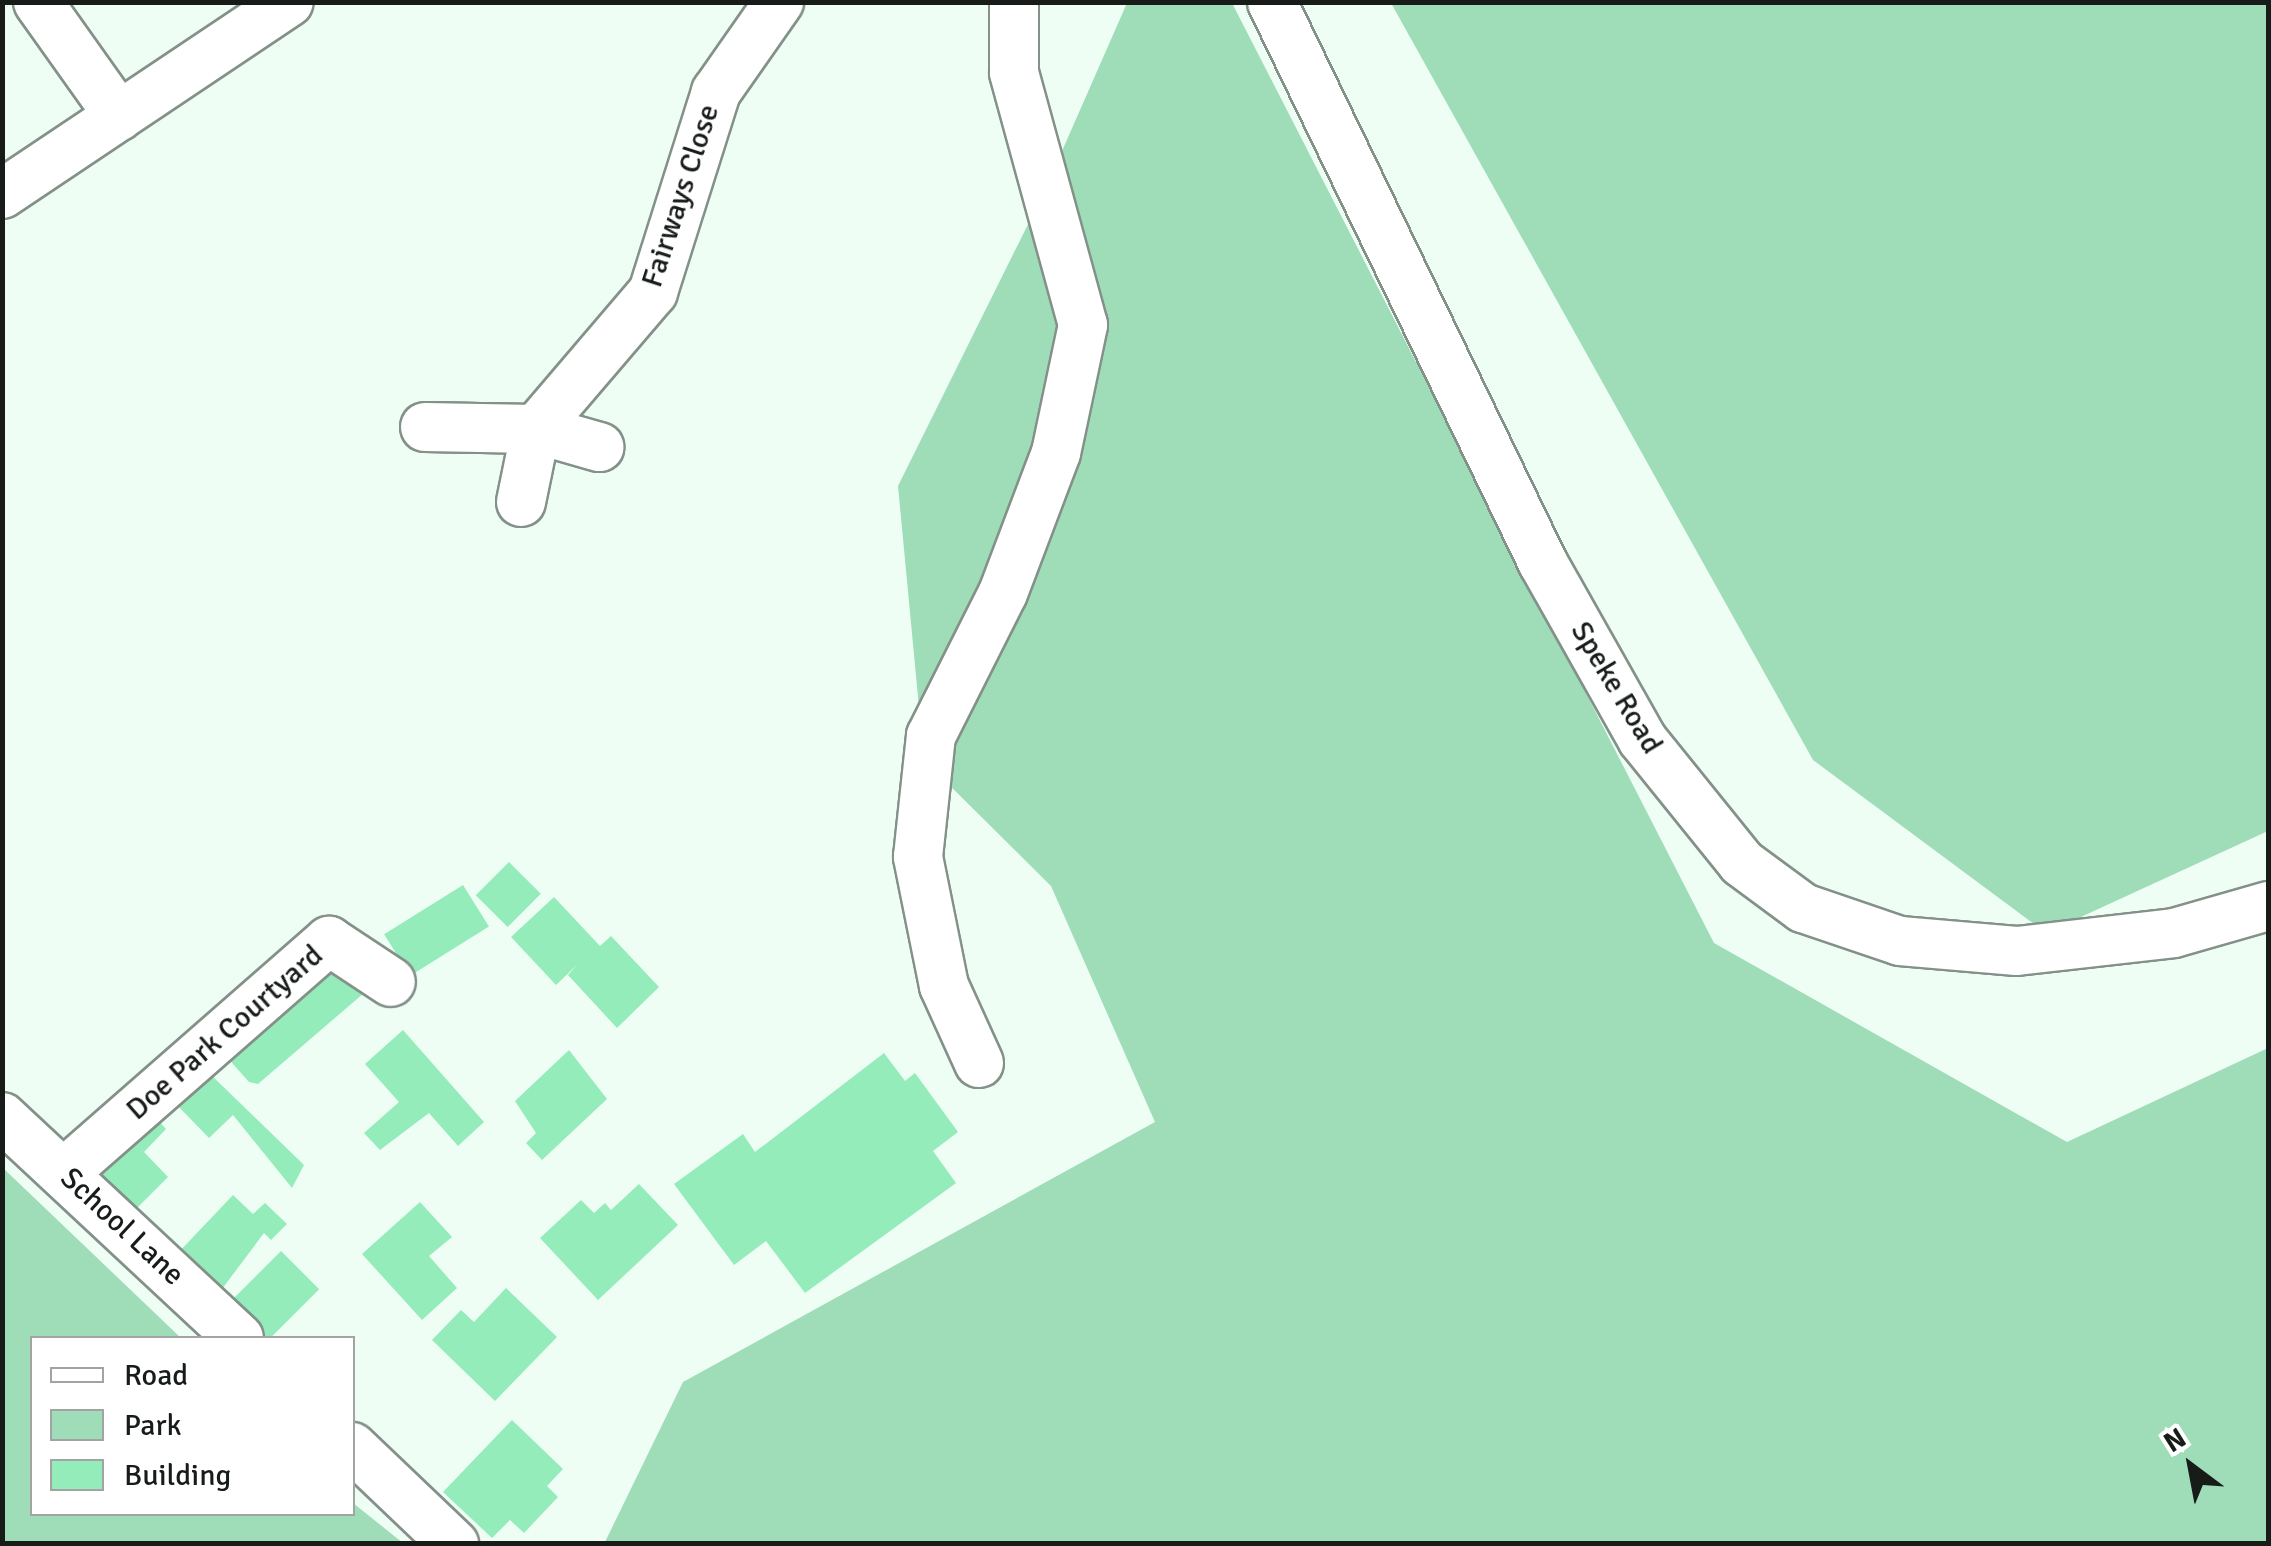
<!DOCTYPE html>
<html>
<head>
<meta charset="utf-8">
<style>
	body { margin:0 }
	#map { position:relative; width:2271px; height:1546px; overflow:hidden; background:#effef5; font-family:Signika,sans-serif }
	div>[style] { position:absolute }
	.green>* { inset:0; background:#9eddb8 }
	.building>* { inset:0; background:#93ecba; transform-origin:0 0 }
	.roads { filter:drop-shadow(2px 0 #849189) drop-shadow(-2px 0 #849189) drop-shadow(0 2px #849189) drop-shadow(0 -2px #849189) }
	.minor>* { height:48px; margin:-24px; padding:0 24px; transform-origin:24px; border-radius:24px; background:#fff }
	span { translate:-50% -50%; white-space:nowrap; text-align:center; line-height:1.15; -webkit-text-stroke:9px #fff; paint-order:stroke }
	.street-label { font-size:30px; color:#171c19 }
	.frame { position:absolute; inset:0; border:5px solid #171c19; pointer-events:none }
	.legend { position:absolute; left:30px; top:1336px; width:325px; height:180px; box-sizing:border-box; background:#fff; border:2px solid #a2a4a3; margin:0; padding:12px 18px; list-style:none; font-size:30px; color:#171c19 }
	.legend li { display:flex; align-items:center; gap:20px; height:50px }
	.legend b { width:50px; border:2px solid #a2a4a3 }
	.north { position:absolute; left:2141px; top:1416px; width:100px; height:100px; -webkit-text-stroke:8px #fff; paint-order:stroke; rotate:328deg; font-size:28px; font-weight:700; line-height:40px; text-align:center; color:#171c19 }
	.north::after { content:''; display:block; margin:auto; width:35px; height:45px; background:#171c19; clip-path:polygon(50% 0,100% 100%,50% 72%,0 100%) }
</style>
</head>
<body>
<div id="map">
	<div class="green">
		<div style="clip-path:polygon(1127px 3px,1232px 3px,1714px 943px,2067px 1142px,2268px 1048px,2268px 1543px,604px 1544px,683px 1382px,1155px 1122px,1051px 886px,924px 760px,898px 486px,1044px 192px)"></div>
		<div style="clip-path:polygon(1391px 3px,2268px 3px,2268px 831px,2046px 933px,1813px 760px)"></div>
		<div style="clip-path:polygon(3px 1168px,181px 1338px,32px 1338px,32px 1514px,352px 1514px,353px 1503px,403px 1543px,3px 1543px)"></div>
	</div>
	<div class="building">
		<div style="left:509px;top:862px;width:45px;height:47px;rotate:45deg"></div>
		<div style="left:463px;top:885px;width:49px;height:93px;rotate:58deg"></div>
		<div style="clip-path:polygon(554px 897px,600px 946px,611px 936px,659px 987px,617px 1028px,568px 975px,577px 965px,556px 985px,511px 937px)"></div>
		<div style="clip-path:polygon(335px 960px,364px 993px,258px 1084px,249px 1082px,225px 1055px)"></div>
		<div style="clip-path:polygon(403px 1030px,484px 1122px,458px 1146px,429px 1113px,380px 1150px,364px 1133px,399px 1102px,365px 1064px)"></div>
		<div style="clip-path:polygon(569px 1050px,607px 1099px,542px 1160px,526px 1143px,536px 1133px,515px 1101px)"></div>
		<div style="clip-path:polygon(884px 1053px,905px 1081px,915px 1073px,958px 1132px,933px 1151px,956px 1183px,805px 1293px,766px 1241px,734px 1265px,674px 1184px,743px 1134px,755px 1152px)"></div>
		<div style="clip-path:polygon(207px 1071px,304px 1165px,292px 1188px,233px 1115px,209px 1138px,175px 1103px)"></div>
		<div style="clip-path:polygon(155px 1117px,166px 1129px,144px 1152px,168px 1177px,133px 1212px,97px 1174px)"></div>
		<div style="clip-path:polygon(639px 1184px,678px 1225px,598px 1300px,540px 1238px,581px 1200px,594px 1213px,605px 1203px,611px 1210px)"></div>
		<div style="clip-path:polygon(233px 1195px,253px 1214px,265px 1203px,287px 1224px,271px 1240px,264px 1233px,219px 1293px,177px 1254px)"></div>
		<div style="clip-path:polygon(420px 1202px,452px 1237px,429px 1256px,457px 1288px,422px 1320px,362px 1254px)"></div>
		<div style="left:281px;top:1251px;width:54px;height:75px;rotate:45deg"></div>
		<div style="clip-path:polygon(506px 1288px,557px 1337px,495px 1401px,432px 1340px,461px 1310px,474px 1322px)"></div>
		<div style="clip-path:polygon(512px 1420px,563px 1469px,547px 1486px,558px 1497px,524px 1533px,510px 1520px,492px 1538px,443px 1492px)"></div>
	</div>
	<div class="roads">
		<div class="minor">
			<div style="left:38px;top:2px;width:140px;rotate:54.6deg"></div>
			<div style="left:1272px;top:2px;width:623px;rotate:64.22deg"></div>
			<div style="left:1543px;top:563px;width:202px;rotate:60.6deg"></div>
			<div style="left:1642px;top:739px;width:159px;rotate:51.1deg"></div>
			<div style="left:1742px;top:863px;width:76px;rotate:36.4deg"></div>
			<div style="left:1803px;top:908px;width:102px;rotate:18.8deg"></div>
			<div style="left:1900px;top:941px;width:117px;rotate:4.9deg"></div>
			<div style="left:2017px;top:951px;width:158px;rotate:-6.5deg"></div>
			<div style="left:2174px;top:933px;width:98px;rotate:-16deg"></div>
			<div style="left:2px;top:194px;width:345px;rotate:-33.8deg"></div>
			<div style="left:425px;top:427px;width:111px;rotate:1deg"></div>
			<div style="left:536px;top:429px;width:66px;rotate:15.9deg"></div>
			<div style="left:521px;top:502px;width:75px;rotate:-78.4deg"></div>
			<div style="left:536px;top:429px;width:180px;rotate:-49.5deg"></div>
			<div style="left:653px;top:292px;width:210px;rotate:-72.5deg"></div>
			<div style="left:716px;top:92px;width:110px;rotate:-55deg"></div>
			<div style="left:979px;top:1063px;width:85px;rotate:-114.4deg"></div>
			<div style="left:944px;top:986px;width:132px;rotate:-101.4deg"></div>
			<div style="left:918px;top:857px;width:122px;rotate:-83.9deg"></div>
			<div style="left:931px;top:736px;width:160px;rotate:-63.3deg"></div>
			<div style="left:1003px;top:593px;width:150px;rotate:-69.3deg"></div>
			<div style="left:1056px;top:453px;width:131px;rotate:-78.1deg"></div>
			<div style="left:1083px;top:325px;width:262px;rotate:-105.3deg"></div>
			<div style="left:1014px;top:72px;width:70px;rotate:-90deg"></div>
			<div style="left:2px;top:1117px;width:324px;rotate:43deg"></div>
			<div style="left:65px;top:1172px;width:351px;rotate:-41.2deg"></div>
			<div style="left:329px;top:941px;width:74px;rotate:33.5deg"></div>
			<div style="left:352px;top:1447px;width:141px;rotate:43.6deg"></div>
		</div>
	</div>
	<div class="street-label">
		<span style="left:681px;top:196px;rotate:-72deg">Fairways Close</span>
		<span style="left:1616px;top:688px;rotate:59deg">Speke Road</span>
		<span style="left:225px;top:1033px;rotate:-41deg">Doe Park Courtyard</span>
		<span style="left:122px;top:1227px;rotate:43deg">School Lane</span>
	</div>
	<div class="frame"></div>
	<ul class="legend">
	<li><b style="height:12px;background:#fff"></b>Road</li>
	<li><b style="height:28px;background:#9eddb8"></b>Park</li>
	<li><b style="height:28px;background:#93ecba"></b>Building</li>
	</ul>
	<div class="north">N</div>
</div>
</body>
</html>
